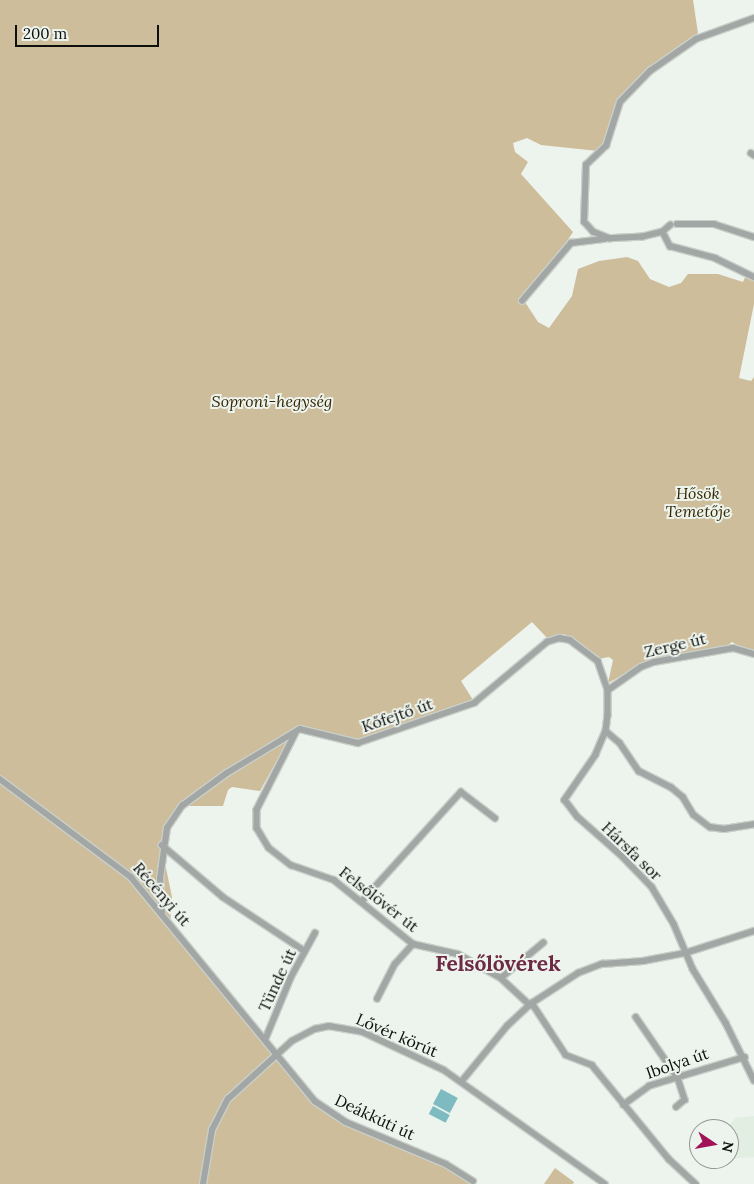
<!DOCTYPE html>
<html>
<head>
<meta charset="utf-8">
<style>
	body { margin:0 }
	#map { position:relative; width:754px; height:1184px; overflow:hidden; background:#edf3ed; font-family:Lora,serif }
	div>[style] { position:absolute }
	.built>* { inset:0; background:#e1eee1 }
	.green>* { inset:0; background:#cdbd9b }
	.water>* { inset:0; background:#7dbbc1; transform-origin:0 0 }
	.roads { filter:drop-shadow(1px 0 #c9cfc9) drop-shadow(-1px 0 #c9cfc9) drop-shadow(0 1px #c9cfc9) drop-shadow(0 -1px #c9cfc9) }
	.minor>* { height:5.5px; margin:-2.75px; padding:0 2.75px; transform-origin:2.75px; border-radius:2.75px; background:#a2a6a5 }
	span { translate:-50% -50%; white-space:nowrap; text-align:center; line-height:1.15; -webkit-text-stroke:4px #edf3ed; paint-order:stroke }
	.park-label { font-size:16px; color:#352701; font-style:italic }
	.street-label { font-size:16px; color:#0e100e }
	.district-label { font-size:21px; color:#6e2a44; font-weight:700 }
	.north { position:absolute; left:689px; top:1119px; width:50px; height:50px; box-sizing:border-box; background:#edf3ed; border:1px solid #949894; border-radius:50%; rotate:102deg; font-size:14px; font-weight:700; line-height:20px; text-align:center; color:#0e100e }
	.north::after { content:''; display:block; margin:auto; width:18px; height:22px; background:#a11258; clip-path:polygon(50% 0,100% 100%,50% 72%,0 100%) }
	.scale { position:absolute; left:15px; top:25px; width:144px; height:22px; box-sizing:border-box; border:2px solid #0e100e; border-top:0; padding-left:6px; font-size:15px; line-height:18px; white-space:nowrap; color:#0e100e; -webkit-text-stroke:4px #edf3ed; paint-order:stroke }
</style>
</head>
<body>
<div id="map">
	<div class="built">
		<div style="clip-path:polygon(754px 1116px,754px 1157px,729px 1159px,727px 1129px,735px 1118px)"></div>
	</div>
	<div class="green">
		<div style="clip-path:polygon(0 0,693px 0,698px 33px,641px 78px,618px 105px,605px 148px,598px 151px,541px 145px,527px 138px,513px 143px,515px 152px,528px 162px,521px 174px,573px 232px,549px 269px,523px 299px,538px 322px,549px 328px,572px 296px,578px 269px,599px 261px,627px 257px,638px 261px,650px 279px,669px 287px,681px 283px,688px 274px,718px 274px,743px 282px,746px 275px,754px 279px,754px 304px,739px 378px,751px 381px,754px 377px,754px 655px,732px 642px,728px 645px,650px 660px,608px 683px,613px 660px,609px 657px,598px 659px,564px 634px,549px 640px,532px 622px,461px 681px,473px 700px,362px 742px,300px 729px,286px 744px,260px 791px,232px 787px,228px 790px,223px 806px,189px 806px,177px 810px,166px 826px,161px 844px,172px 897px,170px 927px,314px 1105px,345px 1124px,445px 1167px,474px 1184px,0 1184px)"></div>
		<div style="clip-path:polygon(555px 1168px,574px 1182px,573px 1184px,544px 1184px)"></div>
	</div>
	<div class="water">
		<div style="left:441px;top:1089px;width:19px;height:17px;rotate:28deg"></div>
		<div style="left:433px;top:1106px;width:19px;height:9px;rotate:28deg"></div>
	</div>
	<div class="roads">
		<div class="minor">
			<div style="left:751px;top:153px;width:4px;rotate:34deg"></div>
			<div style="left:677px;top:224px;width:37px"></div>
			<div style="left:714px;top:224px;width:42px;rotate:18deg"></div>
			<div style="left:671px;top:225px;width:11px;rotate:139deg"></div>
			<div style="left:663px;top:232px;width:21px;rotate:166deg"></div>
			<div style="left:643px;top:237px;width:33px;rotate:177deg"></div>
			<div style="left:610px;top:239px;width:18px;rotate:-158deg"></div>
			<div style="left:593px;top:232px;width:13px;rotate:-132deg"></div>
			<div style="left:584px;top:222px;width:57px;rotate:-88deg"></div>
			<div style="left:586px;top:165px;width:28px;rotate:-44deg"></div>
			<div style="left:606px;top:146px;width:46px;rotate:-72.3deg"></div>
			<div style="left:620px;top:102px;width:43px;rotate:-45.9deg"></div>
			<div style="left:650px;top:71px;width:56px;rotate:-34.8deg"></div>
			<div style="left:696px;top:39px;width:62px;rotate:-19.9deg"></div>
			<div style="left:663px;top:232px;width:16px;rotate:63deg"></div>
			<div style="left:670px;top:246px;width:47px;rotate:14.9deg"></div>
			<div style="left:715px;top:258px;width:43px;rotate:26deg"></div>
			<div style="left:522px;top:301px;width:76px;rotate:-49.8deg"></div>
			<div style="left:571px;top:243px;width:34px;rotate:-7deg"></div>
			<div style="left:608px;top:690px;width:40px;rotate:-34.9deg"></div>
			<div style="left:641px;top:667px;width:14px;rotate:-21deg"></div>
			<div style="left:654px;top:662px;width:80px;rotate:-10deg"></div>
			<div style="left:733px;top:648px;width:22px;rotate:16deg"></div>
			<div style="left:606px;top:731px;width:18px;rotate:41deg"></div>
			<div style="left:620px;top:743px;width:34px;rotate:56deg"></div>
			<div style="left:639px;top:771px;width:36px;rotate:27deg"></div>
			<div style="left:671px;top:787px;width:16px;rotate:40deg"></div>
			<div style="left:683px;top:797px;width:21px;rotate:59deg"></div>
			<div style="left:694px;top:815px;width:20px;rotate:37deg"></div>
			<div style="left:710px;top:827px;width:14px;rotate:8deg"></div>
			<div style="left:724px;top:829px;width:30px;rotate:-9deg"></div>
			<div style="left:296px;top:733px;width:86px;rotate:116.9deg"></div>
			<div style="left:257px;top:810px;width:18px;rotate:90deg"></div>
			<div style="left:257px;top:828px;width:23px;rotate:59deg"></div>
			<div style="left:269px;top:848px;width:28px;rotate:38deg"></div>
			<div style="left:291px;top:865px;width:46px;rotate:19.2deg"></div>
			<div style="left:334px;top:880px;width:102px;rotate:39deg"></div>
			<div style="left:413px;top:944px;width:46px;rotate:12.5deg"></div>
			<div style="left:458px;top:954px;width:49px;rotate:29.2deg"></div>
			<div style="left:501px;top:978px;width:40px;rotate:43deg"></div>
			<div style="left:0;top:779px;width:164px;rotate:36.8deg"></div>
			<div style="left:131px;top:877px;width:290px;rotate:50.6deg"></div>
			<div style="left:315px;top:1101px;width:37px;rotate:34deg"></div>
			<div style="left:346px;top:1122px;width:108px;rotate:22.8deg"></div>
			<div style="left:446px;top:1164px;width:32px;rotate:32deg"></div>
			<div style="left:162px;top:845px;width:80px;rotate:40.4deg"></div>
			<div style="left:223px;top:897px;width:98px;rotate:33.4deg"></div>
			<div style="left:362px;top:901px;width:147px;rotate:-47.8deg"></div>
			<div style="left:461px;top:792px;width:43px;rotate:37.4deg"></div>
			<div style="left:162px;top:914px;width:35px;rotate:-93deg"></div>
			<div style="left:160px;top:879px;width:51px;rotate:-82.2deg"></div>
			<div style="left:167px;top:828px;width:27px;rotate:-56deg"></div>
			<div style="left:182px;top:806px;width:56px;rotate:-36.3deg"></div>
			<div style="left:227px;top:773px;width:85px;rotate:-31.1deg"></div>
			<div style="left:300px;top:729px;width:60px;rotate:13.6deg"></div>
			<div style="left:358px;top:743px;width:123px;rotate:-19deg"></div>
			<div style="left:474px;top:703px;width:95px;rotate:-39.9deg"></div>
			<div style="left:547px;top:642px;width:13px;rotate:-18deg"></div>
			<div style="left:559px;top:638px;width:11px;rotate:10deg"></div>
			<div style="left:570px;top:640px;width:35px;rotate:37deg"></div>
			<div style="left:598px;top:661px;width:31px;rotate:71deg"></div>
			<div style="left:608px;top:690px;width:25px;rotate:90deg"></div>
			<div style="left:608px;top:715px;width:16px;rotate:97deg"></div>
			<div style="left:606px;top:731px;width:26px;rotate:113deg"></div>
			<div style="left:596px;top:755px;width:55px;rotate:124.6deg"></div>
			<div style="left:565px;top:800px;width:21px;rotate:53deg"></div>
			<div style="left:578px;top:817px;width:60px;rotate:41.6deg"></div>
			<div style="left:623px;top:857px;width:42px;rotate:46deg"></div>
			<div style="left:652px;top:887px;width:43px;rotate:59.3deg"></div>
			<div style="left:674px;top:924px;width:49px;rotate:67.1deg"></div>
			<div style="left:693px;top:969px;width:63px;rotate:58.6deg"></div>
			<div style="left:726px;top:1023px;width:64px;rotate:63.8deg"></div>
			<div style="left:501px;top:978px;width:55px;rotate:-39.8deg"></div>
			<div style="left:377px;top:999px;width:39px;rotate:-63deg"></div>
			<div style="left:395px;top:964px;width:27px;rotate:-48deg"></div>
			<div style="left:532px;top:1003px;width:62px;rotate:56.8deg"></div>
			<div style="left:566px;top:1055px;width:28px;rotate:21deg"></div>
			<div style="left:592px;top:1065px;width:122px;rotate:50.7deg"></div>
			<div style="left:669px;top:1159px;width:37px;rotate:43deg"></div>
			<div style="left:636px;top:1017px;width:74px;rotate:55.5deg"></div>
			<div style="left:678px;top:1078px;width:23px;rotate:72deg"></div>
			<div style="left:685px;top:1100px;width:11px;rotate:139deg"></div>
			<div style="left:265px;top:1040px;width:68px;rotate:-67.6deg"></div>
			<div style="left:291px;top:977px;width:50px;rotate:-61.4deg"></div>
			<div style="left:462px;top:1081px;width:71px;rotate:-50.7deg"></div>
			<div style="left:507px;top:1026px;width:34px;rotate:-43deg"></div>
			<div style="left:532px;top:1003px;width:55px;rotate:-33.1deg"></div>
			<div style="left:578px;top:973px;width:26px;rotate:-21deg"></div>
			<div style="left:602px;top:964px;width:41px;rotate:-4.2deg"></div>
			<div style="left:643px;top:961px;width:43px;rotate:-10.8deg"></div>
			<div style="left:685px;top:953px;width:72px;rotate:-17.7deg"></div>
			<div style="left:623px;top:1105px;width:32px;rotate:-36deg"></div>
			<div style="left:649px;top:1086px;width:100px;rotate:-16.8deg"></div>
			<div style="left:203px;top:1184px;width:55px;rotate:-80.5deg"></div>
			<div style="left:212px;top:1130px;width:35px;rotate:-63deg"></div>
			<div style="left:228px;top:1099px;width:86px;rotate:-42.2deg"></div>
			<div style="left:292px;top:1041px;width:26px;rotate:-28deg"></div>
			<div style="left:315px;top:1029px;width:14px;rotate:-12deg"></div>
			<div style="left:329px;top:1026px;width:35px;rotate:10deg"></div>
			<div style="left:363px;top:1032px;width:89px;rotate:25.1deg"></div>
			<div style="left:444px;top:1070px;width:197px;rotate:35.3deg"></div>
		</div>
	</div>
	<div class="park-label">
		<span style="left:272px;top:401px">Soproni-hegység</span>
		<span style="left:698px;top:502px">Hősök<br>Temetője</span>
	</div>
	<div class="street-label">
		<span style="left:675px;top:645px;rotate:-13deg">Zerge út</span>
		<span style="left:397px;top:715px;rotate:-19deg">Kőfejtő út</span>
		<span style="left:632px;top:851px;rotate:44deg">Hársfa sor</span>
		<span style="left:162px;top:894px;rotate:49deg">Récényi út</span>
		<span style="left:379px;top:899px;rotate:38deg">Felsőlövér út</span>
		<span style="left:277px;top:980px;rotate:-65deg">Tünde út</span>
		<span style="left:397px;top:1035px;rotate:23deg">Lővér körút</span>
		<span style="left:677px;top:1063px;rotate:-19deg">Ibolya út</span>
		<span style="left:375px;top:1117px;rotate:25deg">Deákkúti út</span>
	</div>
	<div class="district-label">
		<span style="left:498px;top:964px">Felsőlövérek</span>
	</div>
	<div class="north">N</div>
	<div class="scale">200 m</div>
</div>
</body>
</html>
